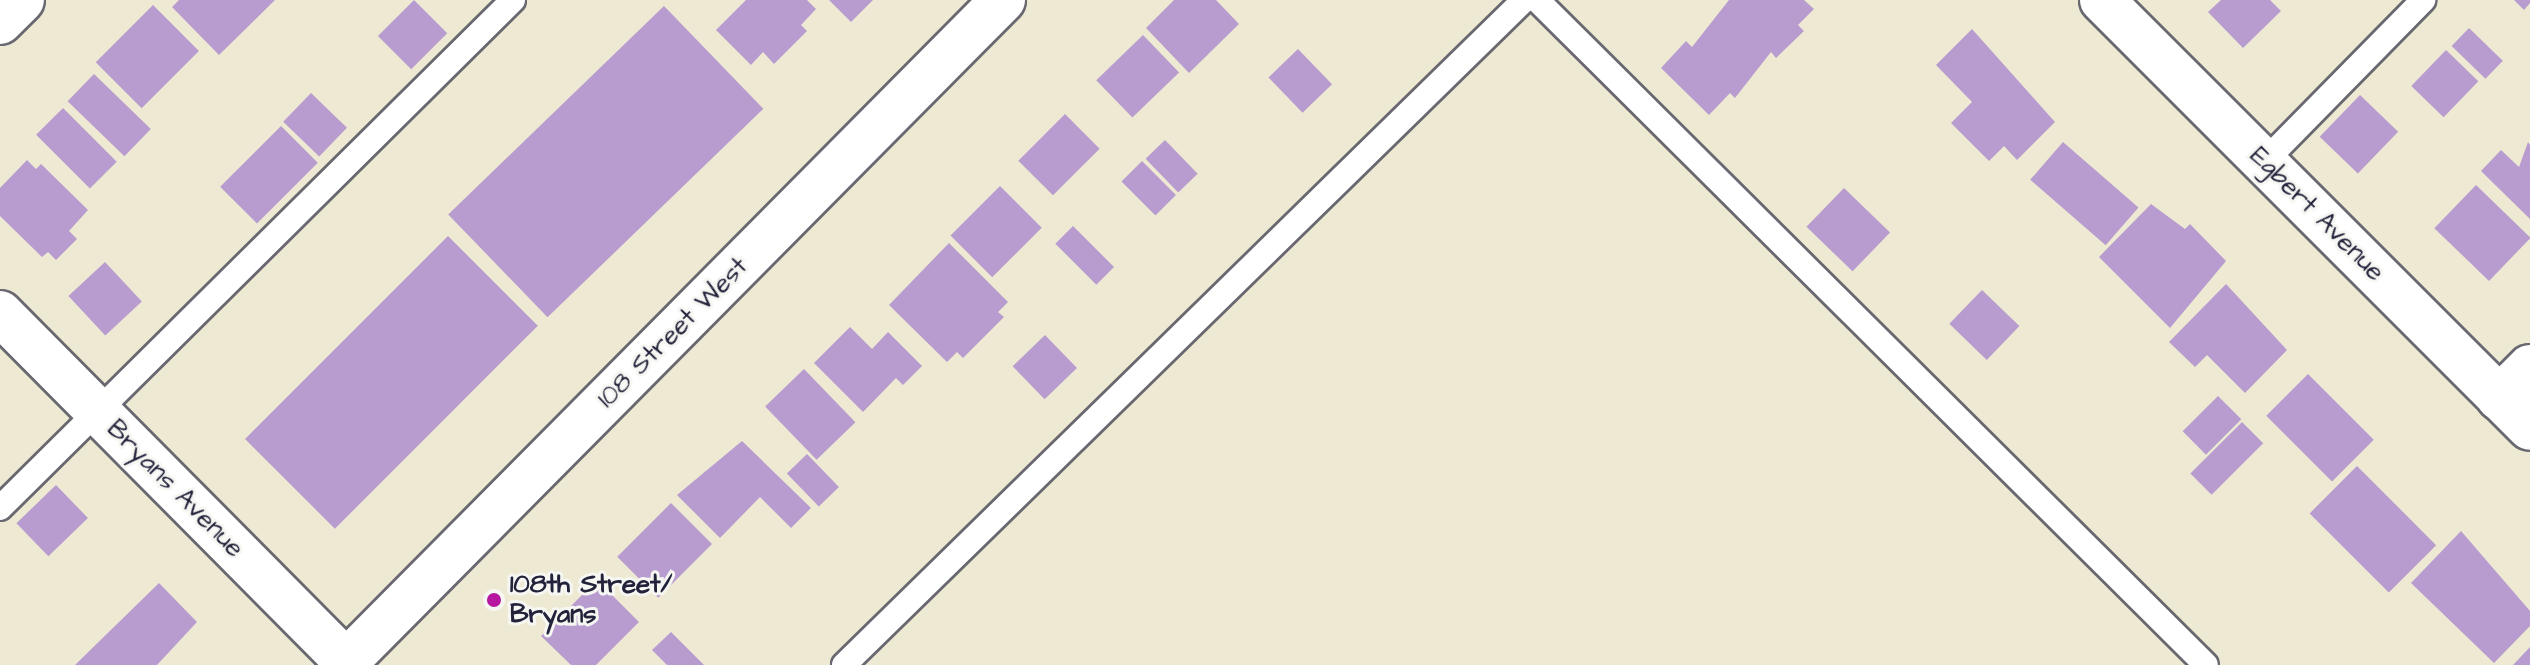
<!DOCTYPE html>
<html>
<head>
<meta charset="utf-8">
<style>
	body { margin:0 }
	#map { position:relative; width:2530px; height:665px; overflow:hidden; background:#eee9d2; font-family:"Architects Daughter",sans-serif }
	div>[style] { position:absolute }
	.building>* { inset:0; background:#b89cd0; transform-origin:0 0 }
	.roads { filter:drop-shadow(2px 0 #696870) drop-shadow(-2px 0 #696870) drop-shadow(0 2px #696870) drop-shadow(0 -2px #696870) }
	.lane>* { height:24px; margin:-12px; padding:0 12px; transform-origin:12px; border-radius:12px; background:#fff }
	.street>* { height:44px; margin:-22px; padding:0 22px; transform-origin:22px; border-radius:22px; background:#fff }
	.secondary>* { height:44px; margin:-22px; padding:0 22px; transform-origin:22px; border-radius:22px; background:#fff }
	.dots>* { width:22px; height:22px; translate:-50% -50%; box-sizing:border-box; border:4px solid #f6f6f2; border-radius:50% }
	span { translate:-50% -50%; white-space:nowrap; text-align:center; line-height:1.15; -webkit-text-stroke:6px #f6f6f2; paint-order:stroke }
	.street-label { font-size:26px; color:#22223b }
	.poi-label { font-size:26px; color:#22223b; font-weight:700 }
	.left { translate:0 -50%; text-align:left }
</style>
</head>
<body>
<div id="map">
	<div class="building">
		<div style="clip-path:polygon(179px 0,275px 0,219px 55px,172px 7px)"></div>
		<div style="left:414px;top:0;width:47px;height:51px;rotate:45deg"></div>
		<div style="clip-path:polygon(746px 0,807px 0,816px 9px,801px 25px,807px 31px,774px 64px,763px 52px,751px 65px,716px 30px)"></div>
		<div style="clip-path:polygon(829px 0,873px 0,851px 22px)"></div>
		<div style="clip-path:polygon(1174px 0,1216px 0,1239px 24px,1189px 73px,1146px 28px)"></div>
		<div style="clip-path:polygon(1729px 0,1804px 0,1814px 9px,1798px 25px,1804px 31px,1776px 58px,1771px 52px,1735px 98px,1730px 93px,1709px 115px,1661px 68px,1686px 41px,1692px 47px)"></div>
		<div style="clip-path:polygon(2221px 0,2270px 0,2281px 11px,2243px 48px,2208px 12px)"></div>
		<div style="clip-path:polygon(2514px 0,2530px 0,2530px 3px,2524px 10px)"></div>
		<div style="left:153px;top:5px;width:65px;height:81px;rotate:45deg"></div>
		<div style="left:664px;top:6px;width:143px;height:300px;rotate:46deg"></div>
		<div style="left:2469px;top:28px;width:47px;height:25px;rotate:44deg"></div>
		<div style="clip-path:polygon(1972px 29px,2055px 122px,2017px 160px,2004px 146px,1989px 161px,1951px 123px,1972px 102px,1936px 65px)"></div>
		<div style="left:1143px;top:35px;width:52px;height:65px;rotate:46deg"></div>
		<div style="left:1298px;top:49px;width:49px;height:41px;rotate:46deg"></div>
		<div style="left:2446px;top:50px;width:45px;height:50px;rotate:44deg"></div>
		<div style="left:94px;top:74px;width:79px;height:38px;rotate:44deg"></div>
		<div style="left:311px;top:93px;width:50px;height:40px;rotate:44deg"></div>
		<div style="left:2360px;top:95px;width:53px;height:58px;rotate:44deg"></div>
		<div style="left:63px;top:108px;width:76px;height:38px;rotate:45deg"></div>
		<div style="left:1065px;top:114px;width:49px;height:66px;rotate:45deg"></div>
		<div style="left:281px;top:126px;width:52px;height:86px;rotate:45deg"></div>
		<div style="left:1165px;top:140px;width:47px;height:27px;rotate:46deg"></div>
		<div style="left:2063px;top:142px;width:100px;height:50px;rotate:41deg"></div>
		<div style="clip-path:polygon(2528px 142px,2530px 145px,2530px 219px,2481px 171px,2501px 150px,2519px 167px)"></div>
		<div style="clip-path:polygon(27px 160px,36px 169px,41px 164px,88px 210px,69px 231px,77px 239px,56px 260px,48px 252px,42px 257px,0 216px,0 188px)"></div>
		<div style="left:1142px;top:161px;width:48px;height:29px;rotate:45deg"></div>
		<div style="left:2476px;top:185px;width:76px;height:60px;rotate:44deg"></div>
		<div style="left:1000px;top:186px;width:59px;height:70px;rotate:45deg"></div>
		<div style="left:1844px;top:188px;width:64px;height:54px;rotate:44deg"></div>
		<div style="clip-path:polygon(2151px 204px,2185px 229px,2190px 224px,2226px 261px,2170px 328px,2099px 257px)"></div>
		<div style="left:1073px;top:226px;width:58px;height:25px;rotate:45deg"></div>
		<div style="left:448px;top:236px;width:127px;height:287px;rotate:45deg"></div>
		<div style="clip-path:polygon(949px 243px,1008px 302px,998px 312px,1004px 317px,963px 358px,957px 352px,947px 362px,889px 305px)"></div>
		<div style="left:105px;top:262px;width:54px;height:50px;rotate:47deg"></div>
		<div style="clip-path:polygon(2226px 284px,2287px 350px,2245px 393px,2207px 355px,2195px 367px,2169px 342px)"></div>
		<div style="left:1982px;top:290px;width:52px;height:47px;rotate:44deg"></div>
		<div style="clip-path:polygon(850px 327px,872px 349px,888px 332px,922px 366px,903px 385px,896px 378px,863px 412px,814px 363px)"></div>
		<div style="left:1045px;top:335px;width:46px;height:45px;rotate:46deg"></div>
		<div style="left:804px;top:369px;width:74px;height:54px;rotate:46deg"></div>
		<div style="left:2308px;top:374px;width:93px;height:59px;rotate:45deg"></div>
		<div style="left:2218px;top:396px;width:33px;height:50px;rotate:45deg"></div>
		<div style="left:2242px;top:422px;width:30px;height:73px;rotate:45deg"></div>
		<div style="clip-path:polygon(742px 441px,811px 508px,791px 528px,760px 497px,720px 538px,677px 495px)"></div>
		<div style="left:807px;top:454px;width:46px;height:28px;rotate:46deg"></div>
		<div style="left:2357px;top:466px;width:112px;height:67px;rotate:45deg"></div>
		<div style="left:56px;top:485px;width:46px;height:55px;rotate:46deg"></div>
		<div style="left:671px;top:503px;width:58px;height:76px;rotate:45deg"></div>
		<div style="clip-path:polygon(2461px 531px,2530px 611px,2530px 626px,2494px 663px,2411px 583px)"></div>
		<div style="clip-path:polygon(597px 580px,639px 622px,596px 665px,571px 665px,541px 636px)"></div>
		<div style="clip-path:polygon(159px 583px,197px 622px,157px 665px,75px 665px)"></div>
		<div style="clip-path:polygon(671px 632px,704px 665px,667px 665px,652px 650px)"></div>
		<div style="clip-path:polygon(2530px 647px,2530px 665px,2513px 665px)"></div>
	</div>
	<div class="roads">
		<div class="lane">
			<div style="left:1537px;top:0;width:943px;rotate:44.83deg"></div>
			<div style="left:2265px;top:161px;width:226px;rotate:-45.5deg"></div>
			<div style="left:0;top:508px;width:722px;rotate:-44.72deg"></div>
			<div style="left:844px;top:665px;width:951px;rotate:-44.36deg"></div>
		</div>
		<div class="street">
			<div style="left:2102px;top:0;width:605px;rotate:45deg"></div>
			<div style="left:0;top:22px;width:31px;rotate:-45deg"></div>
			<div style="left:0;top:313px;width:496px;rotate:45.2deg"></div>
			<div style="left:2499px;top:398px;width:44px;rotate:-45deg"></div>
		</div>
		<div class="secondary">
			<div style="left:343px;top:665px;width:937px;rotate:-45.22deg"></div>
		</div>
	</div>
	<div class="dots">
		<div style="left:494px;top:600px;background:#b5179e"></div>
	</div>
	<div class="street-label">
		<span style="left:2317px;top:214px;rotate:45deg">Egbert Avenue</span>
		<span style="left:673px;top:333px;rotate:-45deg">108 Street West</span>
		<span style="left:175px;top:489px;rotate:45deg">Bryans Avenue</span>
	</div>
	<div class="poi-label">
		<span class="left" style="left:510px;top:600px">108th Street/<br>Bryans</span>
	</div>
</div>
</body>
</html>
